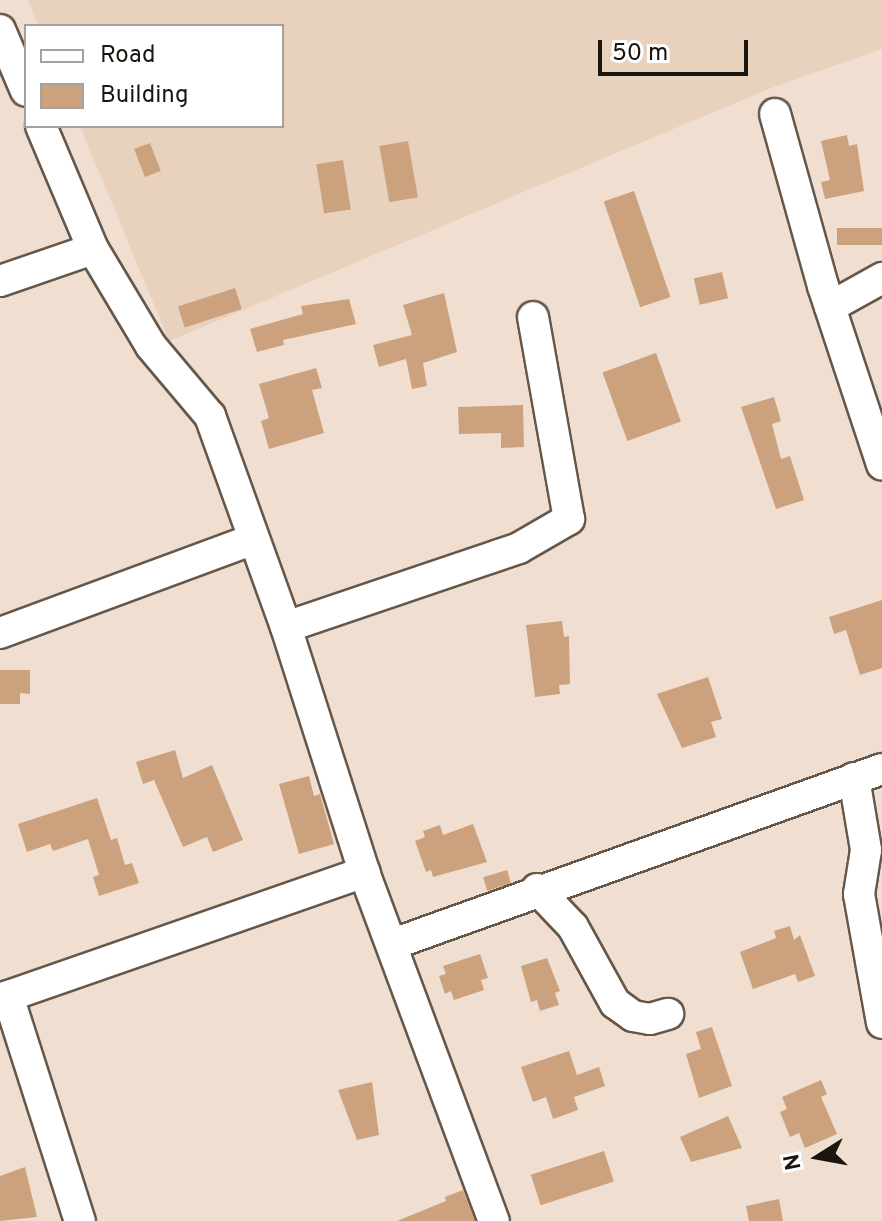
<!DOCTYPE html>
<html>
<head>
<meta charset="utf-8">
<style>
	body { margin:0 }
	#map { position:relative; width:882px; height:1221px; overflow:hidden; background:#f0dfd0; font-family:Overpass,sans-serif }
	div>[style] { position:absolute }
	.built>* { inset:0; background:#e8d1bd }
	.building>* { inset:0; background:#cba27d; transform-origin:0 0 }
	.roads { filter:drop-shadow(2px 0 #65574a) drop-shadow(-2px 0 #65574a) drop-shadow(0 2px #65574a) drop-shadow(0 -2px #65574a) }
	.minor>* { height:30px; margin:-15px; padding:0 15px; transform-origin:15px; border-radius:15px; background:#fff }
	span { translate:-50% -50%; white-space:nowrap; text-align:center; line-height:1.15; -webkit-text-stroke:6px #fff; paint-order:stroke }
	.legend { position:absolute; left:24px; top:24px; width:260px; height:104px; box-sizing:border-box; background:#fff; border:2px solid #a4a19f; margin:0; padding:10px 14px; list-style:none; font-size:24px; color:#1b1510 }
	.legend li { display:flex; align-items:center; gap:16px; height:40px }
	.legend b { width:40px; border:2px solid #a4a19f }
	.north { position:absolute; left:778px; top:1117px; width:80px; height:80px; -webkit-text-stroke:6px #fff; paint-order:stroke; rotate:259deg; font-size:22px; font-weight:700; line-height:32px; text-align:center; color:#1b1510 }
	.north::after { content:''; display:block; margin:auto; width:28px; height:36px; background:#1b1510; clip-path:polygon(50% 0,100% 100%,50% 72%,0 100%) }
	.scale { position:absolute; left:598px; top:40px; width:150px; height:36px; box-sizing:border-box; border:4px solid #1b1510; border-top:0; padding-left:10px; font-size:24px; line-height:28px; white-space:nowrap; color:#1b1510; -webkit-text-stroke:6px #fff; paint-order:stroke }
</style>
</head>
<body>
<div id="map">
	<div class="built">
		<div style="clip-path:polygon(28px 0,882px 0,882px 49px,771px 88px,169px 341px,80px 126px,282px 126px,282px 26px,39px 26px)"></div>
	</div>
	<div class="building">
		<div style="clip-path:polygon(847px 135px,849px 146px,857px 144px,864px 191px,825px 199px,821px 182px,830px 180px,821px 141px)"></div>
		<div style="left:408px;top:141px;width:57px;height:29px;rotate:80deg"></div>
		<div style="left:150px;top:143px;width:30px;height:17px;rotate:69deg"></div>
		<div style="left:343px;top:160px;width:50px;height:27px;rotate:81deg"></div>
		<div style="left:634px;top:191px;width:112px;height:32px;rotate:71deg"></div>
		<div style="left:882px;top:228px;width:17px;height:45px;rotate:90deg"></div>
		<div style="left:722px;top:272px;width:27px;height:29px;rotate:77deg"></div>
		<div style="left:235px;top:288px;width:22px;height:60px;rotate:72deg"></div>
		<div style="clip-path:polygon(444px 293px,457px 352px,423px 363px,427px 386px,412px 389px,406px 359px,379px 367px,373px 345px,412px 335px,403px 305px)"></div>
		<div style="clip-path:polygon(349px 299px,356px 324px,283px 340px,284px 345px,257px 352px,250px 329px,303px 314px,301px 306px)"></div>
		<div style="left:656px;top:353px;width:73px;height:57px;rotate:70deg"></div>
		<div style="clip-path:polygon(316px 368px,322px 388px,312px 390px,324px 433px,269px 449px,261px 421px,269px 418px,259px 384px)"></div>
		<div style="clip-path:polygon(774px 397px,781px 421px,772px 424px,781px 459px,790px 456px,804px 500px,776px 509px,741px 407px)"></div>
		<div style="clip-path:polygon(523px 405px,524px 447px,501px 448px,501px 433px,459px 434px,458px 407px)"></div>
		<div style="clip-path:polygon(882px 600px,882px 668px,860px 675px,846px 630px,834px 634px,829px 617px)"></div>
		<div style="clip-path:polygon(562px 621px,564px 637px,569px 636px,570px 684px,559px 685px,560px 694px,535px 697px,526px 625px)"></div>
		<div style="clip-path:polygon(0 670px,30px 670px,30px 694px,20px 693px,20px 704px,0 704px)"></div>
		<div style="clip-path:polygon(708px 677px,722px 719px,711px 722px,716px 737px,682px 748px,657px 694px)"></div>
		<div style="clip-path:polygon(175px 750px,183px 778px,212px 765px,243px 840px,213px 852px,207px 837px,183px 847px,154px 780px,143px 784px,136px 762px)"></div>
		<div style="clip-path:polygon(309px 776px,314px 796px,320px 794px,334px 844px,299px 854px,279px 784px)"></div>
		<div style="clip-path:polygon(97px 798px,111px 840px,117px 838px,125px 865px,132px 863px,139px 883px,99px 896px,93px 877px,99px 875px,88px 839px,53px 851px,50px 844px,27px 852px,18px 824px)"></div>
		<div style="clip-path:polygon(473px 824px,487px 862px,433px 877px,431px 870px,426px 872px,415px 841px,425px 837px,423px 831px,440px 825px,443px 835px)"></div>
		<div style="left:507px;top:870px;width:14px;height:25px;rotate:73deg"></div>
		<div style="clip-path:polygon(790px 926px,794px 940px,800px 935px,815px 976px,798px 982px,795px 974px,753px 989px,740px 952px,776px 938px,774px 931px)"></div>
		<div style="clip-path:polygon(480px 954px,488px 978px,481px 980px,484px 990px,454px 1000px,451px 991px,445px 994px,439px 976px,446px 974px,443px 966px)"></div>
		<div style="clip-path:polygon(547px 958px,560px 991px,555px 993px,559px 1005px,540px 1011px,537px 1000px,531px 1002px,521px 966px)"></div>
		<div style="clip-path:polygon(712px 1027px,732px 1086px,699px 1098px,686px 1054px,701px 1049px,696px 1032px)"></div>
		<div style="clip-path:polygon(569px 1051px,577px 1075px,599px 1067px,605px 1086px,574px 1097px,578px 1110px,553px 1119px,546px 1097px,533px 1102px,521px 1067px)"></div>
		<div style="clip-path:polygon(821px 1080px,827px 1094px,821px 1097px,837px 1134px,805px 1148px,799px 1133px,790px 1137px,780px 1112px,787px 1109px,782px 1097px)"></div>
		<div style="clip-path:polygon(372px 1082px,379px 1135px,357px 1140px,338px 1090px)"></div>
		<div style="clip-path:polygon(728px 1116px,742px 1148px,691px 1162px,680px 1137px)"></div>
		<div style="left:604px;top:1151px;width:32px;height:77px;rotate:72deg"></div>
		<div style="clip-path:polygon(25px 1167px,37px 1217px,0 1221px,0 1176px)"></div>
		<div style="clip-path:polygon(463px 1190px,475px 1221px,397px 1221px,446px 1201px,445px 1197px)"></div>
		<div style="clip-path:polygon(779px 1199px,783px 1221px,749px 1221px,746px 1206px)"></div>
	</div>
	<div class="roads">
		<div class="minor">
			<div style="left:0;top:30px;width:66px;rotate:66.9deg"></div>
			<div style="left:775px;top:114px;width:179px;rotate:74.4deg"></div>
			<div style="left:823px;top:286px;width:188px;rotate:71.7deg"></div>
			<div style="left:41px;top:126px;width:134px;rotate:67.1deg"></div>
			<div style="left:93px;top:249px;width:113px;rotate:59.1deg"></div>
			<div style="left:151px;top:346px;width:92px;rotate:49.9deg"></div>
			<div style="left:210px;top:416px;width:224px;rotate:70.2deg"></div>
			<div style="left:286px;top:627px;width:257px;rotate:72.3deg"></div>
			<div style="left:364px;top:872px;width:372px;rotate:69.6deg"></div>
			<div style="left:0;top:281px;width:98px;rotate:-19deg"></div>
			<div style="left:830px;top:307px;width:60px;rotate:-29.1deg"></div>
			<div style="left:286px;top:627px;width:246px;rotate:-18.7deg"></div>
			<div style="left:519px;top:548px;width:58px;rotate:-30.1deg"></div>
			<div style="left:569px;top:519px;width:205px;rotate:-100.1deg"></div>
			<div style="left:0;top:633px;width:268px;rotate:-20.3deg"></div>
			<div style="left:854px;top:778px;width:73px;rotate:80.5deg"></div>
			<div style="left:866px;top:850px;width:45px;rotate:99deg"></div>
			<div style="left:859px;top:894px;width:131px;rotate:79.9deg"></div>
			<div style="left:537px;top:889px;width:52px;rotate:46.5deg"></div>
			<div style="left:573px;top:927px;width:87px;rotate:61.1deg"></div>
			<div style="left:615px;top:1003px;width:22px;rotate:36deg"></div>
			<div style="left:633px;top:1016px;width:17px;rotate:10deg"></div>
			<div style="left:650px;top:1019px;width:19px;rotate:-16deg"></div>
			<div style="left:393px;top:944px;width:519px;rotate:-19.69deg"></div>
			<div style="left:8px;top:996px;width:236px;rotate:72.3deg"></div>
			<div style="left:0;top:999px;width:386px;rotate:-19.2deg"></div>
		</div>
	</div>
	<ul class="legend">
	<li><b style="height:10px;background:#fff"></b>Road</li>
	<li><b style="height:22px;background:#cba27d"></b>Building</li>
	</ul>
	<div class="north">N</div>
	<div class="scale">50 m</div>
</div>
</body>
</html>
